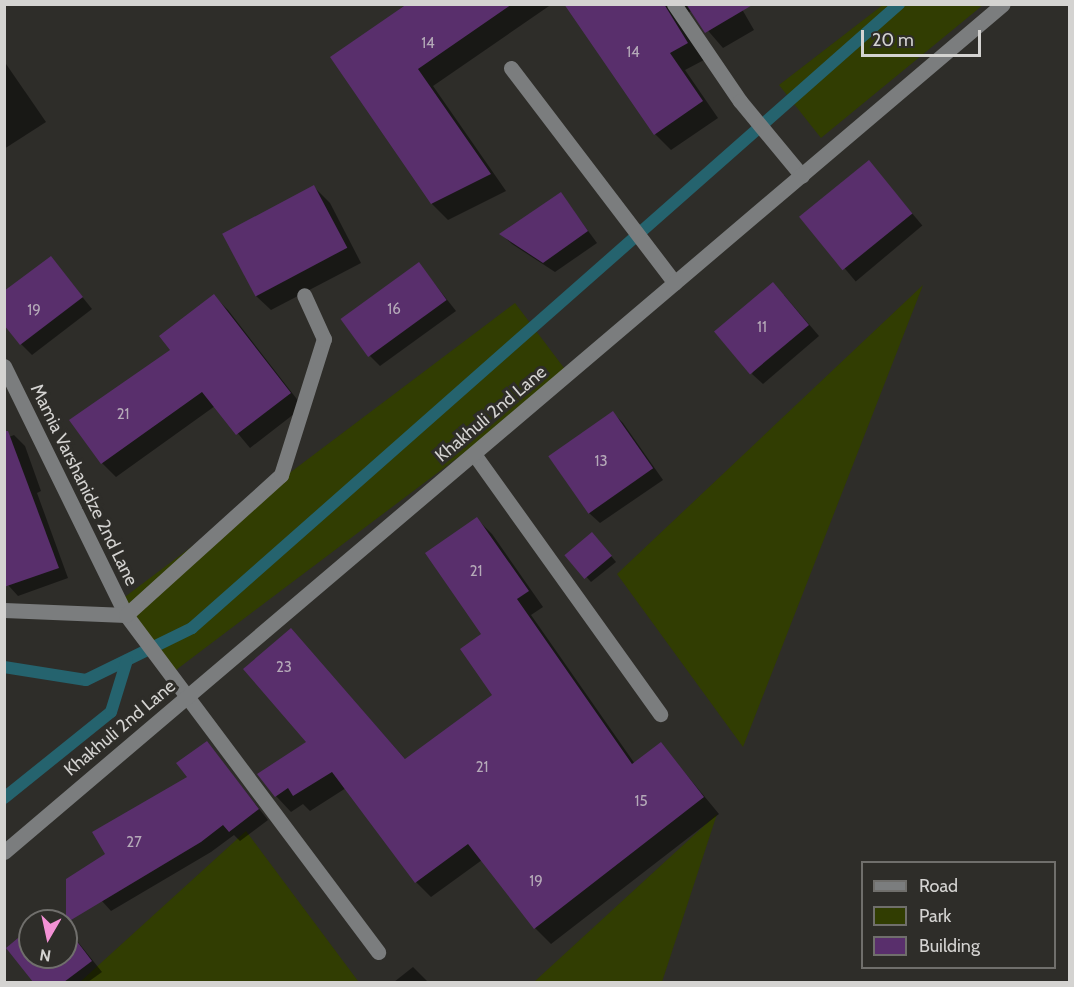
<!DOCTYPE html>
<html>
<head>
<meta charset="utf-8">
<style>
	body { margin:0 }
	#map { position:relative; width:1074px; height:987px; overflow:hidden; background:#2e2d29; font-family:Cabin,sans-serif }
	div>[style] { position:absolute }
	.green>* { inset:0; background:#313d02; transform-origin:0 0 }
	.shadow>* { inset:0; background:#0007; transform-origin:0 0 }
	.stream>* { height:12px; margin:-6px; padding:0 6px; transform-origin:6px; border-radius:6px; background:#25636e }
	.building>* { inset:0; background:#592f6c; transform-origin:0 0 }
	.minor>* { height:15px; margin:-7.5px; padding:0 7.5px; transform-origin:7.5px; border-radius:7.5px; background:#7b7d7e }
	span { translate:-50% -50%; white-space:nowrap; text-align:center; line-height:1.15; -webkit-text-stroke:6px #2e2d29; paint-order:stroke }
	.number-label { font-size:15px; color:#b5aab8 }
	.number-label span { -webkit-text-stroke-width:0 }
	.street-label { font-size:18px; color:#d4d3d1 }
	.frame { position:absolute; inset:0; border:6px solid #d4d3d1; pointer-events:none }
	.legend { position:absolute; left:861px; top:861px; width:195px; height:108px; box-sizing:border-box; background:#2e2d29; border:2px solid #706f6c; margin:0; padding:8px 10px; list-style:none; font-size:18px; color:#d4d3d1 }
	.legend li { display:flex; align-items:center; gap:12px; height:30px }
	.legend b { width:30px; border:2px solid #706f6c }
	.north { position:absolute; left:18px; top:909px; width:60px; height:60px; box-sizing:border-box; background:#2e2d29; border:2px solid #706f6c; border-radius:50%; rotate:189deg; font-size:16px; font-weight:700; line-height:24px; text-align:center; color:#d4d3d1 }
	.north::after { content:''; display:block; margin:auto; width:21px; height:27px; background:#f391d5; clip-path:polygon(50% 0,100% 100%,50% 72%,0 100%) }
	.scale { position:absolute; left:861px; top:30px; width:120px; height:27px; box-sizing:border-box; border:3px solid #d4d3d1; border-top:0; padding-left:8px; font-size:18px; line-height:21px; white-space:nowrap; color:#d4d3d1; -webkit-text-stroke:4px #2e2d29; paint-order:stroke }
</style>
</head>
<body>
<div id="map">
	<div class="green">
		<div style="clip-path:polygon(884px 4px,983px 5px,821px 138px,779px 85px)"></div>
		<div style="clip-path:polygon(923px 285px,743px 747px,617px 574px)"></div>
		<div style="left:515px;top:303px;width:89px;height:499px;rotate:53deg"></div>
		<div style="clip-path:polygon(717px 814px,662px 982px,534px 982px)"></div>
		<div style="clip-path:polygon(246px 831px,358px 981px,80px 982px)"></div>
	</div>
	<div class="shadow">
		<div style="clip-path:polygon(409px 4px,552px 4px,433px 86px,506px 191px,448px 220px,432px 204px)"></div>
		<div style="clip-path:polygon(566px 4px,739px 4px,754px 30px,723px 48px,691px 11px,681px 17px,704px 60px,685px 70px,718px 118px,671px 150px,655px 134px)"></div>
		<div style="clip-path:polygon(4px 61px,46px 122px,4px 149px)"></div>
		<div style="left:869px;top:162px;width:83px;height:87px;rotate:50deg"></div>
		<div style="clip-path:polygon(314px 187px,330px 203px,361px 263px,271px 310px,255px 295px,224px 234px)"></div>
		<div style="clip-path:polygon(561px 194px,597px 243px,555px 272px,512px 244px,501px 234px)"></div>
		<div style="clip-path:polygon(51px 258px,92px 309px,32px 355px,21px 344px)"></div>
		<div style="clip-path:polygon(419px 264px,456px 311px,380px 366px,370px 356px)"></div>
		<div style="clip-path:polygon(784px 295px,819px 336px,763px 384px,752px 374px)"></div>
		<div style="clip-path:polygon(214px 296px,228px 310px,303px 407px,250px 448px,215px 406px,116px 477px,102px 463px,172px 350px)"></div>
		<div style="clip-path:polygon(613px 413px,623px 423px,663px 480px,600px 523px,589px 513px)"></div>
		<div style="clip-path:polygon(14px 435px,25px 446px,41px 491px,37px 493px,68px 578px,18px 596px,8px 585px,4px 439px)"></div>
		<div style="clip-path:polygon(477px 519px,492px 534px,543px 607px,531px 615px,635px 764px,661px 744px,719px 814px,551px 944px,535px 928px,482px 860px,431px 897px,416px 882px,346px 788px,310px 811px,303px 804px,291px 812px,276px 796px,308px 743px,291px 630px,406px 760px,494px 695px,483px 634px)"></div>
		<div style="clip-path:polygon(597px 539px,616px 562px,591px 582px,567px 555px)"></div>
		<div style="clip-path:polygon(207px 743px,268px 820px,240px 841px,234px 835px,211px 852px,111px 911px,101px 900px,107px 855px,189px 778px)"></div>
		<div style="clip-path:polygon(52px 912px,61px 921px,41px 921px)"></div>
		<div style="clip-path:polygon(66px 927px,102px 972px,88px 982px,35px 982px,8px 948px,30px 930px,30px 957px,66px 957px)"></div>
		<div style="clip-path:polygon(413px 967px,428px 982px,394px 982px)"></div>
	</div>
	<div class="stream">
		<div style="left:4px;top:667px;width:83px;rotate:9deg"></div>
		<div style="left:86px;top:680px;width:118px;rotate:-26.1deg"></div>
		<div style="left:192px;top:628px;width:943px;rotate:-41.43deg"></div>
		<div style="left:4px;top:798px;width:137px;rotate:-38.8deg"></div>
		<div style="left:111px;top:712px;width:54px;rotate:-72.9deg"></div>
	</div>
	<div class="building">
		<div style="clip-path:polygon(407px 4px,512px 4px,418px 69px,491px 174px,431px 204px,330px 57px)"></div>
		<div style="clip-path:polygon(564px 4px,664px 4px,688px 43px,670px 53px,703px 101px,654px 135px)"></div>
		<div style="clip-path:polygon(686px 4px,754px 4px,705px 33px)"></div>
		<div style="left:869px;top:160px;width:69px;height:90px;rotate:51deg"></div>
		<div style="left:314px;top:185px;width:71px;height:104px;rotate:62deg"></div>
		<div style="clip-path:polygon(561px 192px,588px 231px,543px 263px,499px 234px)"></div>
		<div style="clip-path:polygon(51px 256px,83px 297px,20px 345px,4px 325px,4px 291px)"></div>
		<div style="left:419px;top:262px;width:47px;height:97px;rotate:54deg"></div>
		<div style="left:773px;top:282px;width:56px;height:77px;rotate:50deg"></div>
		<div style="clip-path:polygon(214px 294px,291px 393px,236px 435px,202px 392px,101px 464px,69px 420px,170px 350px,159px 336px)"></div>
		<div style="left:613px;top:411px;width:70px;height:79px;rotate:55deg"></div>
		<div style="clip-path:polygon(4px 431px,8px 431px,59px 568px,4px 587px)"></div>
		<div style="clip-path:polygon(477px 517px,529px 591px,517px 599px,632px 764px,661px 742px,704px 797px,534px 929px,468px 844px,415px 883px,332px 772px,293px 796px,288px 788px,275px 797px,257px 774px,306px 742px,243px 669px,291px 628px,405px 759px,492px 695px,460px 649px,481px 634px,425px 553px)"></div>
		<div style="left:592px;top:532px;width:31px;height:36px;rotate:50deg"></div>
		<div style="clip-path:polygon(207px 741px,259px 809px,229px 832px,223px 825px,201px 842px,66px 923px,66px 879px,105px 854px,92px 832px,187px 777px,176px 763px)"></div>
		<div style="clip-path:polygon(66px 927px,92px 961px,64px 982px,33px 982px,6px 948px,30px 928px,30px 957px,66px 957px)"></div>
	</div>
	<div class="minor">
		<div style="left:674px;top:4px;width:117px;rotate:55.8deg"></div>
		<div style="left:740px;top:101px;width:97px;rotate:50.4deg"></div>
		<div style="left:511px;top:68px;width:270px;rotate:52.7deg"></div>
		<div style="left:4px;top:366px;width:277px;rotate:63.9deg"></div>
		<div style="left:126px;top:615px;width:421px;rotate:53.2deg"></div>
		<div style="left:474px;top:454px;width:320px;rotate:54.4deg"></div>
		<div style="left:4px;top:610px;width:122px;rotate:2.3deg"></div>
		<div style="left:126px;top:615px;width:209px;rotate:-42.1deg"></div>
		<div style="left:281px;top:475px;width:143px;rotate:-72.5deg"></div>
		<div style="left:324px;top:339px;width:48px;rotate:-114.4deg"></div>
		<div style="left:4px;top:852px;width:1310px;rotate:-40.33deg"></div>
	</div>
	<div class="number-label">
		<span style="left:428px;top:44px">14</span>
		<span style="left:633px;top:53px">14</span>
		<span style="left:394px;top:310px">16</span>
		<span style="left:34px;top:311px">19</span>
		<span style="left:762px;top:328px">11</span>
		<span style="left:123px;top:415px">21</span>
		<span style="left:601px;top:462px">13</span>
		<span style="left:476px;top:572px">21</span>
		<span style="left:284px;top:668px">23</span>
		<span style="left:482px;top:768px">21</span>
		<span style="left:641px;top:802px">15</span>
		<span style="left:134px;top:843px">27</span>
		<span style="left:536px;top:882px">19</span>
	</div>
	<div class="street-label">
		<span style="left:491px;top:414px;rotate:-40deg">Khakhuli 2nd Lane</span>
		<span style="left:84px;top:485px;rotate:64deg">Mamia Varshanidze 2nd Lane</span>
		<span style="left:120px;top:728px;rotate:-40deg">Khakhuli 2nd Lane</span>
	</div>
	<div class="frame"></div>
	<ul class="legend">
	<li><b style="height:8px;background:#7b7d7e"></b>Road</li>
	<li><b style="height:16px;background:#313d02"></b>Park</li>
	<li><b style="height:16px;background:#592f6c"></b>Building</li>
	</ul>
	<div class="north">N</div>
	<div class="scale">20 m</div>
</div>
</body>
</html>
